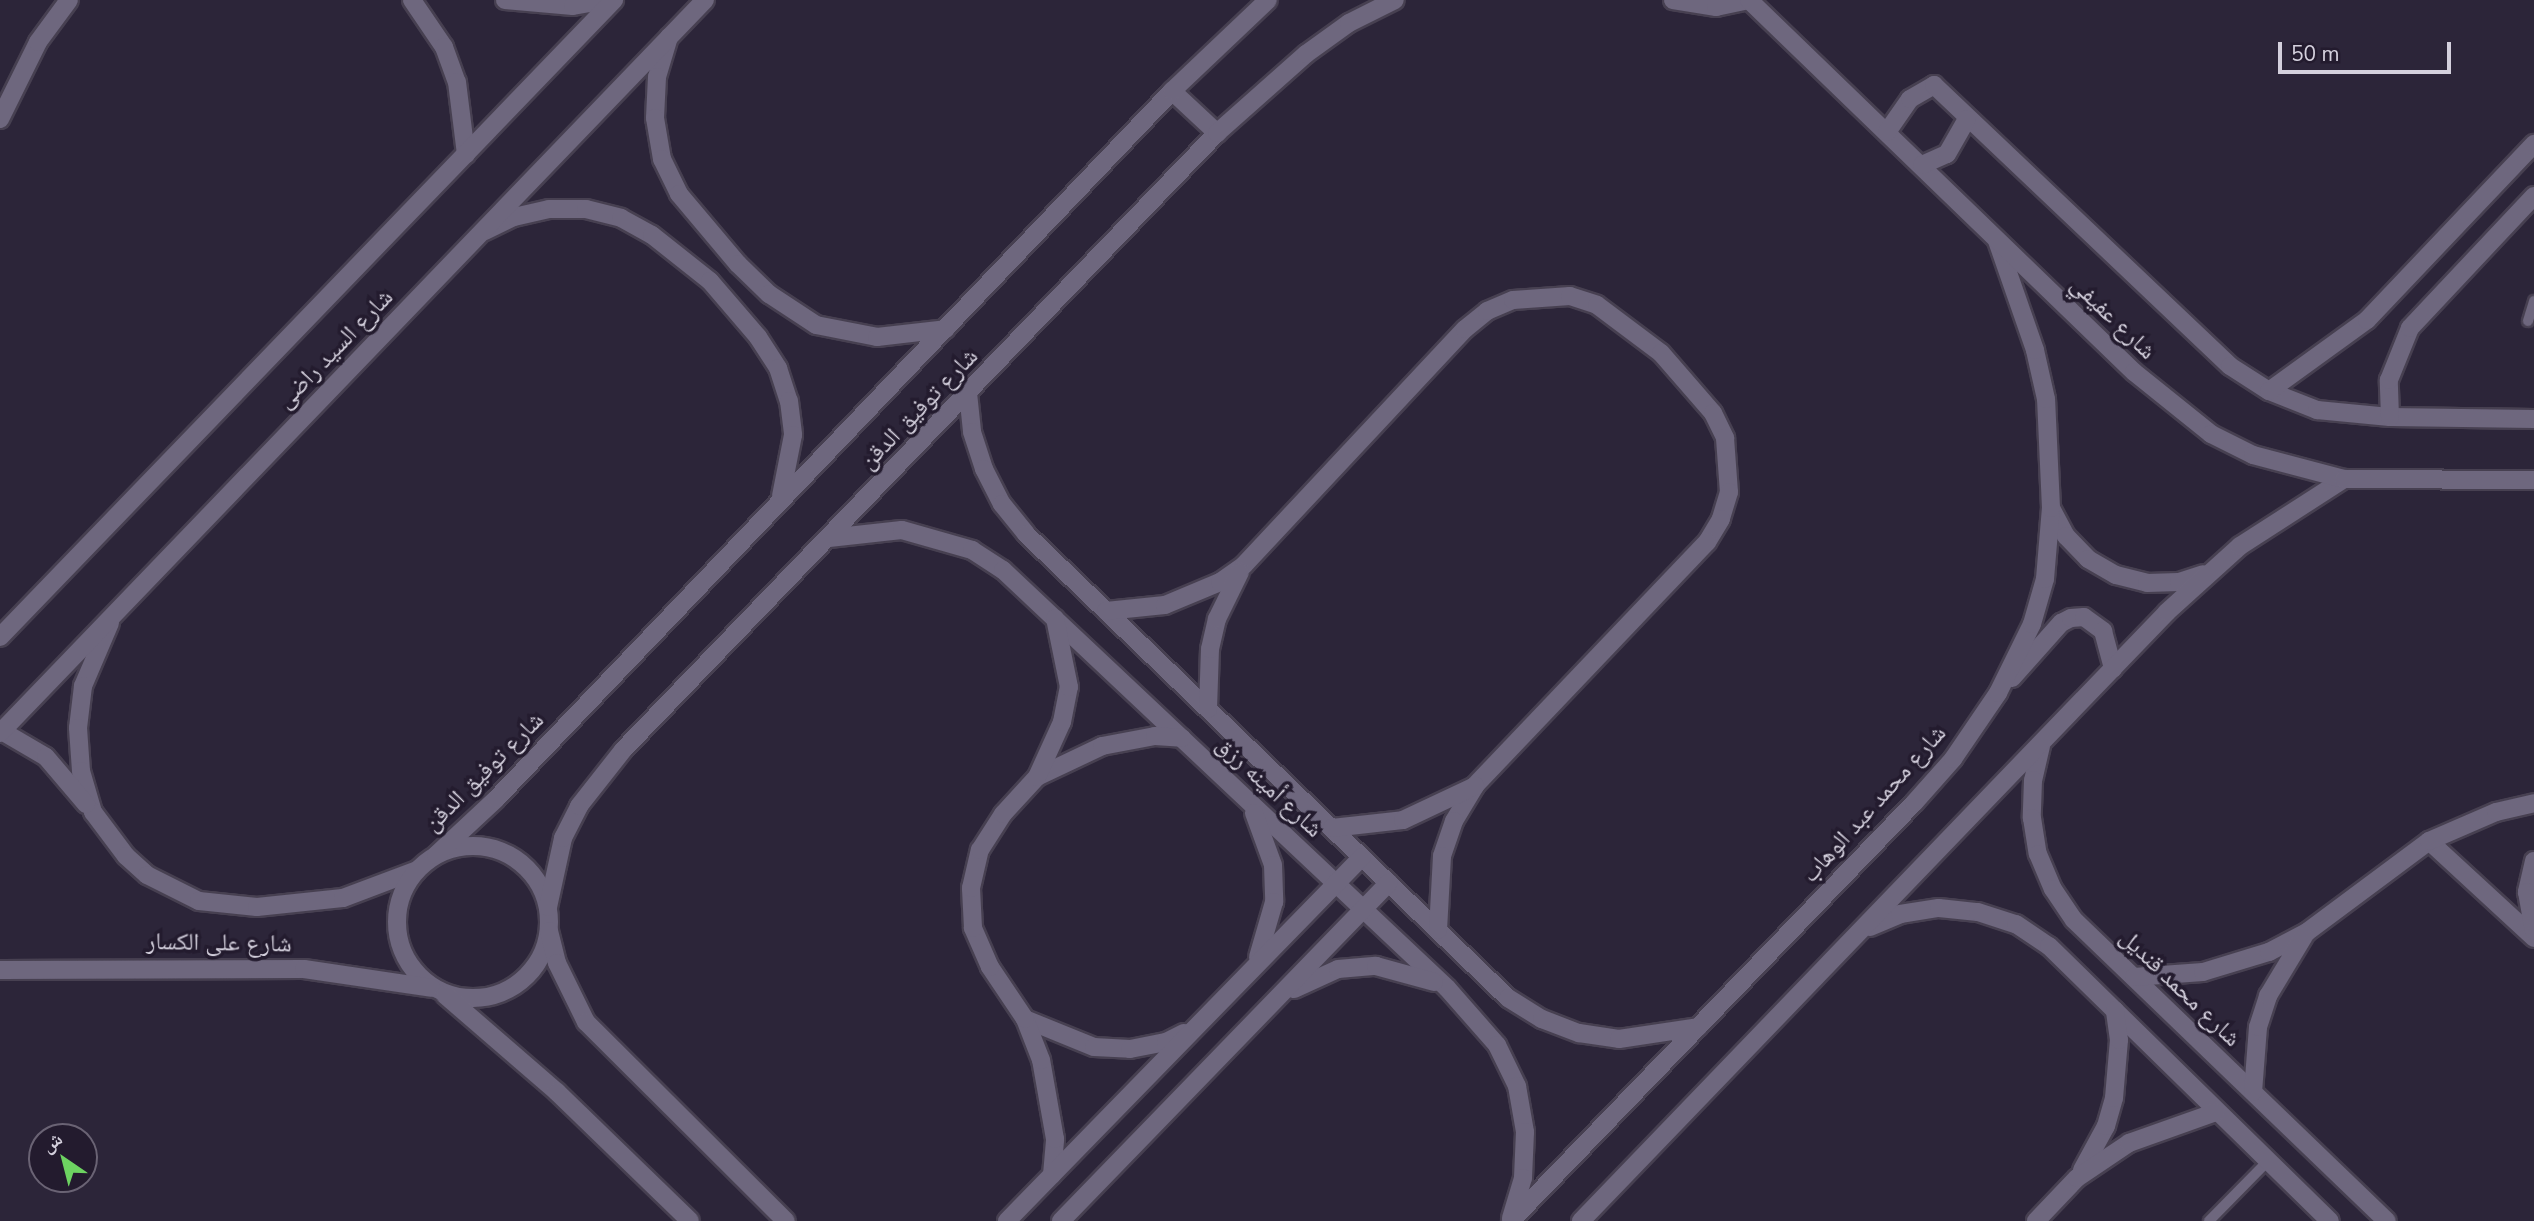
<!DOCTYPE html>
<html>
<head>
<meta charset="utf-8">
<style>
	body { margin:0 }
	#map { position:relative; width:2534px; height:1221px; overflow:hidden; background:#2c2539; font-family:"Nunito Sans","Noto Naskh Arabic",sans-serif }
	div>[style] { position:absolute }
	.roads { filter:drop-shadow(2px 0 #474051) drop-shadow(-2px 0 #474051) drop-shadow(0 2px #474051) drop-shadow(0 -2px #474051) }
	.lane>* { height:10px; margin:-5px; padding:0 5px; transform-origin:5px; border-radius:5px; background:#6e677e }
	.street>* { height:18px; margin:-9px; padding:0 9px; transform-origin:9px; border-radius:9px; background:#6e677e }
	.street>.ring { margin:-9px; padding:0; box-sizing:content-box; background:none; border:18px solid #6e677e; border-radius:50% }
	.secondary>* { height:18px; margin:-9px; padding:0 9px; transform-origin:9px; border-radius:9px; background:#6e677e }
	span { translate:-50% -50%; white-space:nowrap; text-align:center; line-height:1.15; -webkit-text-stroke:7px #231b2e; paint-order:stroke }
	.street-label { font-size:24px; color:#d4d0dd }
	.north { position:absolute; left:28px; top:1123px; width:70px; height:70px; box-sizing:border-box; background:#231b2e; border:2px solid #6a6374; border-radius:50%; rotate:325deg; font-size:19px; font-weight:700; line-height:28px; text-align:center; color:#d4d0dd }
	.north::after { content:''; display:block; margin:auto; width:24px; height:32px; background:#6dd361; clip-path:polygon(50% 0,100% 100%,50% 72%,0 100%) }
	.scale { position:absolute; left:2278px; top:42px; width:173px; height:32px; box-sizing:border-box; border:4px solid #d4d0dd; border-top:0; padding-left:9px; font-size:21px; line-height:24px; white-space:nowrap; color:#d4d0dd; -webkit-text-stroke:5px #231b2e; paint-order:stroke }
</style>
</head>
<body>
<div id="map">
	<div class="roads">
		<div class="lane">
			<div style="left:2528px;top:321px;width:21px;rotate:-73deg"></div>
			<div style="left:2209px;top:1221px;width:84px;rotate:-45.5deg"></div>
		</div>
		<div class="street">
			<div style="left:412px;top:0;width:57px;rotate:55.8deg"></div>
			<div style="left:444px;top:47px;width:37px;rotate:70deg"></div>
			<div style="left:457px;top:82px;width:73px;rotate:82.9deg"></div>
			<div style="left:505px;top:0;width:68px;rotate:5deg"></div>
			<div style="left:573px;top:6px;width:36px;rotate:-10deg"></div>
			<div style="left:1673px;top:0;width:44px;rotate:9.2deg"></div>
			<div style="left:1716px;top:7px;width:35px;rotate:-12deg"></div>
			<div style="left:669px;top:37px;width:42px;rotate:106.7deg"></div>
			<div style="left:657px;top:77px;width:41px;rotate:92.8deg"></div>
			<div style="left:655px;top:118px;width:42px;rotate:80.3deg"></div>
			<div style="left:662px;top:159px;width:39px;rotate:64deg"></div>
			<div style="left:679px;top:194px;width:92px;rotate:49.9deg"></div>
			<div style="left:738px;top:264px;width:43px;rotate:44.1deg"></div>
			<div style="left:769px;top:294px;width:56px;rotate:33.4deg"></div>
			<div style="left:816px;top:325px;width:62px;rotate:11.1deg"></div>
			<div style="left:877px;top:337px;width:69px;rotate:-6.6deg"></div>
			<div style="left:1172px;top:91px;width:62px;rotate:43deg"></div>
			<div style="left:0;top:119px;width:86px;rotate:-63.7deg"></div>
			<div style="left:38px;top:42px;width:52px;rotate:-53.6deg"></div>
			<div style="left:485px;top:231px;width:32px;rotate:-26deg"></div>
			<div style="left:514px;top:217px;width:36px;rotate:-13deg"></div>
			<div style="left:549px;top:209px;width:37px"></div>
			<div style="left:586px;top:209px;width:36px;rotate:14deg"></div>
			<div style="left:621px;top:218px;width:35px;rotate:29deg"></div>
			<div style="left:652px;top:235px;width:74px;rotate:38.4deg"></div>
			<div style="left:710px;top:281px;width:74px;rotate:49.4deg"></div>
			<div style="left:758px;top:337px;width:37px;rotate:57deg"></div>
			<div style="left:778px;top:368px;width:35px;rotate:72deg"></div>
			<div style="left:789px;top:401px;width:34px;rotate:83deg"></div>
			<div style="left:793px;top:435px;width:62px;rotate:101.1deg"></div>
			<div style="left:968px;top:393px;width:39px;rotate:84deg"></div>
			<div style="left:972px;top:432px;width:39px;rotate:72deg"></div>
			<div style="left:984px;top:469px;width:39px;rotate:63deg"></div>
			<div style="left:1002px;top:504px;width:38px;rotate:51deg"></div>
			<div style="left:1026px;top:534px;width:669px;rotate:43.91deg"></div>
			<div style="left:1508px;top:998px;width:40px;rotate:32deg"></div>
			<div style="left:1542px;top:1019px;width:40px;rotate:21deg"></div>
			<div style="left:1579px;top:1033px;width:40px;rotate:8.5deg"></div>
			<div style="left:1619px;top:1039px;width:80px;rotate:-8.6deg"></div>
			<div style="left:2051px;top:508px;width:32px;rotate:62deg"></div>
			<div style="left:2066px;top:536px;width:32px;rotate:46deg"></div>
			<div style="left:2088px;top:559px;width:32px;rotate:30deg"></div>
			<div style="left:2116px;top:575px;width:32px;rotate:14deg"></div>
			<div style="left:2147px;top:583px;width:32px;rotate:-2deg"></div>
			<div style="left:2179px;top:582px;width:25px;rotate:-18deg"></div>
			<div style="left:829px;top:538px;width:73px;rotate:-6.3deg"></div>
			<div style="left:902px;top:530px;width:73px;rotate:15.9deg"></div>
			<div style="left:972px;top:550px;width:37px;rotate:33deg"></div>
			<div style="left:1003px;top:570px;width:610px;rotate:43.27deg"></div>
			<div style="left:1447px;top:988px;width:76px;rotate:48.7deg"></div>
			<div style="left:1497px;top:1045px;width:46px;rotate:64deg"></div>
			<div style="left:1517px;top:1086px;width:47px;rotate:80.1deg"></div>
			<div style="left:1525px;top:1132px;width:46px;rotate:92.5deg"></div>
			<div style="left:1523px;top:1178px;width:42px;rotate:106.7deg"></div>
			<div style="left:1106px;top:611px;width:59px;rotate:-5.8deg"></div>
			<div style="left:1165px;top:605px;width:60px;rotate:-22.7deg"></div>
			<div style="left:1220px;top:582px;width:29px;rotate:-35deg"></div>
			<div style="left:1244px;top:565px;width:323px;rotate:-46.9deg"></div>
			<div style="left:1465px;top:329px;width:28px;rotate:-39deg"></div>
			<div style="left:1487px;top:311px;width:28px;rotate:-23deg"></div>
			<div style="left:1513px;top:300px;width:57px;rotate:-4deg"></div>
			<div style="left:1570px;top:296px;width:28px;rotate:18deg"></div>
			<div style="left:1597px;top:305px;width:80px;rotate:36.9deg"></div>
			<div style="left:1661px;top:353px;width:79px;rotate:49.1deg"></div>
			<div style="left:1713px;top:413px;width:28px;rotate:64deg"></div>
			<div style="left:1725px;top:438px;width:54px;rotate:85.8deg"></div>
			<div style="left:1729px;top:492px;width:28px;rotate:107deg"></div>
			<div style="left:1721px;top:519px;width:27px;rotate:121deg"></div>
			<div style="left:1707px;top:542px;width:337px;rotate:133.6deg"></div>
			<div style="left:1475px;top:786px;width:41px;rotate:121deg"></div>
			<div style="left:1454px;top:821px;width:37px;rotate:109deg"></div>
			<div style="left:1442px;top:856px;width:74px;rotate:93.1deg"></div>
			<div style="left:110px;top:623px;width:69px;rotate:113.2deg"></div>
			<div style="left:83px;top:686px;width:42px;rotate:96.8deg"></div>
			<div style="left:78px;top:728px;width:43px;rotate:86deg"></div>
			<div style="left:81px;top:771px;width:43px;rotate:73.7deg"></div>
			<div style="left:93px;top:812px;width:55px;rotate:53.1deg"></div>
			<div style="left:126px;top:856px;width:28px;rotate:42deg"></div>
			<div style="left:147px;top:875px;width:58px;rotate:26.6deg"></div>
			<div style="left:199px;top:901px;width:58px;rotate:5.9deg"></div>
			<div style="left:257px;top:907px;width:86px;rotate:-6deg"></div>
			<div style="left:343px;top:898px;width:79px;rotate:-20.7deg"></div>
			<div style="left:2012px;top:678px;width:74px;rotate:-48.3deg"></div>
			<div style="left:2061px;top:623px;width:11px;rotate:-27deg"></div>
			<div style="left:2071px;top:618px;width:13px;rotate:-4deg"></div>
			<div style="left:2084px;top:617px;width:24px;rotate:36deg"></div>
			<div style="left:2103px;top:631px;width:39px;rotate:75deg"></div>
			<div style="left:1208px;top:709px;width:60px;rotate:-88.1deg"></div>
			<div style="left:1210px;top:649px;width:31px;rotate:-77deg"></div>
			<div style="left:1217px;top:619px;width:52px;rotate:-63.9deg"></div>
			<div style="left:0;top:730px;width:53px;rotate:30.4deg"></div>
			<div style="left:46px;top:757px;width:62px;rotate:49.6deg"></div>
			<div style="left:2041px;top:746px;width:35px;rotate:103deg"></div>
			<div style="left:2033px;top:780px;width:38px;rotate:92deg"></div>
			<div style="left:2032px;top:818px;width:36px;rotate:81deg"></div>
			<div style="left:2038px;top:854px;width:38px;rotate:67deg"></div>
			<div style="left:2053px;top:889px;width:37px;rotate:56deg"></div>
			<div style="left:2074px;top:920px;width:434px;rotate:43.9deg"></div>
			<div style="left:1037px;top:777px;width:72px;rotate:-25.5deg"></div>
			<div style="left:1102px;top:746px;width:54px;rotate:-10.7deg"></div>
			<div style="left:1155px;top:736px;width:27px;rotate:4deg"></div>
			<div style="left:1254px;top:813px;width:55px;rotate:69.9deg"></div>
			<div style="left:1273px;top:865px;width:37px;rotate:88deg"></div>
			<div style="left:1274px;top:902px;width:57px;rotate:106.2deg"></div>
			<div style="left:1332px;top:828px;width:71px;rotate:-6.4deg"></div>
			<div style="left:1403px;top:820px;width:80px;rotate:-25.3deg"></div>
			<div style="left:2429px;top:841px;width:143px;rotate:42.7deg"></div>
			<div class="ring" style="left:397px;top:846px;width:134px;height:134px"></div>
			<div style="left:436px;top:855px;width:82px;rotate:-43deg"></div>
			<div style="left:496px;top:799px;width:979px;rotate:-46.32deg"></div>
			<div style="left:1172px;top:91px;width:132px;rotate:-43.5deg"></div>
			<div style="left:2534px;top:861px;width:32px;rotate:103deg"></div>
			<div style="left:2527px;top:892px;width:39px;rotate:80deg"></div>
			<div style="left:548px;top:907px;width:71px;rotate:-77.7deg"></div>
			<div style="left:563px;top:838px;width:36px;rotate:-63deg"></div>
			<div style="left:579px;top:806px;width:71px;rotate:-51.8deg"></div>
			<div style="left:623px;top:750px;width:856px;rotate:-46.09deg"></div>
			<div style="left:1217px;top:133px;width:119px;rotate:-41.6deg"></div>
			<div style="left:1306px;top:54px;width:53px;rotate:-35.8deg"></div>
			<div style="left:1349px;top:23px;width:51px;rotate:-26.6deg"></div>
			<div style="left:1870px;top:927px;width:33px;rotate:-23deg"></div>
			<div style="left:1900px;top:914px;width:39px;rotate:-9deg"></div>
			<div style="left:1939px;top:908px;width:39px;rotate:6deg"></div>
			<div style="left:1978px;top:912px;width:40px;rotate:18deg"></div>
			<div style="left:2016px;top:924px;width:40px;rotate:34deg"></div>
			<div style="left:2049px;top:946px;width:393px;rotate:44.4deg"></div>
			<div style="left:549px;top:931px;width:33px;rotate:76deg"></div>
			<div style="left:557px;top:963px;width:66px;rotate:63.8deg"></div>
			<div style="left:586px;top:1022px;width:282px;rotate:44.9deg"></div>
			<div style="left:0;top:970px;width:304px;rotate:-0.2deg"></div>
			<div style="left:304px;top:969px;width:129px;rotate:8.4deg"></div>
			<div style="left:2134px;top:977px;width:69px;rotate:-4.1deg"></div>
			<div style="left:2203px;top:972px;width:69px;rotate:-16.9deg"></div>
			<div style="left:2269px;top:952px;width:43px;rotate:-27.8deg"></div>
			<div style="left:2307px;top:932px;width:152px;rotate:-36.7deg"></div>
			<div style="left:2429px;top:841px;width:73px;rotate:-23.4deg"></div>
			<div style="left:2496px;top:812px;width:39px;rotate:-13deg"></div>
			<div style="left:1294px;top:989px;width:48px;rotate:-24.4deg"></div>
			<div style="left:1338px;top:969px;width:38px;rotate:-5deg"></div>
			<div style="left:1376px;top:966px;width:60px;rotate:15.4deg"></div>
			<div style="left:445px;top:995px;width:148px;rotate:40.9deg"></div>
			<div style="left:557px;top:1092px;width:185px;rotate:44.1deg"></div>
			<div style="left:1025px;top:1019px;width:74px;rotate:22.1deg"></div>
			<div style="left:1094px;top:1047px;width:36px;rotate:3deg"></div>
			<div style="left:1130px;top:1049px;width:37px;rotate:-11deg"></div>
			<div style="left:1166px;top:1042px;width:20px;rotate:-27deg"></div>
			<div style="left:2253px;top:1092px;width:65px;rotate:-85.6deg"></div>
			<div style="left:2258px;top:1027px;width:33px;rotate:-72deg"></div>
			<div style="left:2268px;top:996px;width:70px;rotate:-59deg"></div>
			<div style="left:2082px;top:1170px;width:50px;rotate:-61.4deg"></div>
			<div style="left:2106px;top:1126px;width:29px;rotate:-74deg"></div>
			<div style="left:2114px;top:1098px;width:58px;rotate:-85.1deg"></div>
			<div style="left:2119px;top:1040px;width:30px;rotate:-98deg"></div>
			<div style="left:1052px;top:1175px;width:36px;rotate:-85deg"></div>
			<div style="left:1055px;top:1139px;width:80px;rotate:-100deg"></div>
			<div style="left:1041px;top:1060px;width:44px;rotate:-111.3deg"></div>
			<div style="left:1025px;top:1019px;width:63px;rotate:-123.9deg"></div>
			<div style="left:990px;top:967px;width:43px;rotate:-113.6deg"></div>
			<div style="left:973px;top:928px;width:40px;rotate:-92.9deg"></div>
			<div style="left:971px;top:888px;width:39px;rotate:-77deg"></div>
			<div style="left:980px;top:850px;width:43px;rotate:-57.4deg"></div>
			<div style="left:1003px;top:814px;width:50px;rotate:-47.4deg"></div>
			<div style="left:1037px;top:777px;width:60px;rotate:-65.6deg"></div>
			<div style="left:1062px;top:722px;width:36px;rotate:-79deg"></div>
			<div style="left:1069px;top:687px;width:70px;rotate:-101.5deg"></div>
			<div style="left:1007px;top:1221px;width:508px;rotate:-45.72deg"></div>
			<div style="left:1061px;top:1221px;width:471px;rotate:-45.9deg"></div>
			<div style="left:1511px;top:1221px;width:581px;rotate:-46.05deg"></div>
			<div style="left:1914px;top:803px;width:59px;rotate:-48.4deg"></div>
			<div style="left:1953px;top:759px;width:80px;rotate:-55.7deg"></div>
			<div style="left:1998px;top:693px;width:77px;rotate:-63.8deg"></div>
			<div style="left:2032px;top:624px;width:47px;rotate:-73.9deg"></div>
			<div style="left:2045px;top:579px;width:71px;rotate:-85.2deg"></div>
			<div style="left:2051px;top:508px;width:109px;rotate:-92.6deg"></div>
			<div style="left:2046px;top:399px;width:50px;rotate:-102.7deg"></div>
			<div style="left:2035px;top:350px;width:115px;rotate:-109.2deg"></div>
			<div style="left:1581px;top:1221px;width:845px;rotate:-46.1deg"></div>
			<div style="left:2167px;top:612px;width:98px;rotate:-42.1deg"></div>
			<div style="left:2240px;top:546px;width:124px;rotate:-32.8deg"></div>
			<div style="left:2036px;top:1221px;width:59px;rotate:-46.4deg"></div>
			<div style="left:2077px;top:1178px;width:63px;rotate:-33.9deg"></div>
			<div style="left:2129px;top:1143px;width:92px;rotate:-19.6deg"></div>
		</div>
		<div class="secondary">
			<div style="left:1749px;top:0;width:535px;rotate:44.02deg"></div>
			<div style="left:2134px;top:372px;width:99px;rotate:38.8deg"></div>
			<div style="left:2211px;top:434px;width:47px;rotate:26.6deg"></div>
			<div style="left:2253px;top:455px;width:94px;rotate:14.8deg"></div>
			<div style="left:2344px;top:479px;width:190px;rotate:0.3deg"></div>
			<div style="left:1887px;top:132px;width:40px;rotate:-55.1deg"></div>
			<div style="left:1910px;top:99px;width:28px;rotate:-30deg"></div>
			<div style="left:1934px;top:85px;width:408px;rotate:43.5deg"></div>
			<div style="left:2230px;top:366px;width:46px;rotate:32.7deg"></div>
			<div style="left:2269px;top:391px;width:52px;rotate:21.6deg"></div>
			<div style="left:2317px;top:410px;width:73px;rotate:5.5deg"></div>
			<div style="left:2390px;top:417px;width:144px;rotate:0.8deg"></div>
			<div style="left:1922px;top:165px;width:27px;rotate:-24deg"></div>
			<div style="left:1947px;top:154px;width:40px;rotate:-60.3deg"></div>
			<div style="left:2269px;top:391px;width:121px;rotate:-35.9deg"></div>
			<div style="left:2367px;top:320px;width:243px;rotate:-46.5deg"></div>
			<div style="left:2390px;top:417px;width:37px;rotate:-92deg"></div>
			<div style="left:2389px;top:380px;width:56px;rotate:-68deg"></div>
			<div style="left:2410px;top:328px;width:181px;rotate:-46.8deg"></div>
			<div style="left:0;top:637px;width:885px;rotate:-46.05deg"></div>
			<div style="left:0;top:733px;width:1017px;rotate:-46.12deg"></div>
		</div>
	</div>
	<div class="street-label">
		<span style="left:2113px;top:318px;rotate:44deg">شارع عفيفي</span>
		<span style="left:335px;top:349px;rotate:-46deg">شارع السيد راضى</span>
		<span style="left:919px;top:409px;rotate:-46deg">شارع توفيق الدقن</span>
		<span style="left:484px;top:772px;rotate:-45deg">شارع توفيق الدقن</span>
		<span style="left:1269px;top:787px;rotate:43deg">شارع أمينه رزق</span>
		<span style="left:1874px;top:804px;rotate:-48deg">شارع محمد عبد الوهاب</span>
		<span style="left:219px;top:943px;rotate:1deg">شارع على الكسار</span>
		<span style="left:2180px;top:988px;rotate:44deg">شارع محمد قنديل</span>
	</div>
	<div class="north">ش</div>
	<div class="scale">50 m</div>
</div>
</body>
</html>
